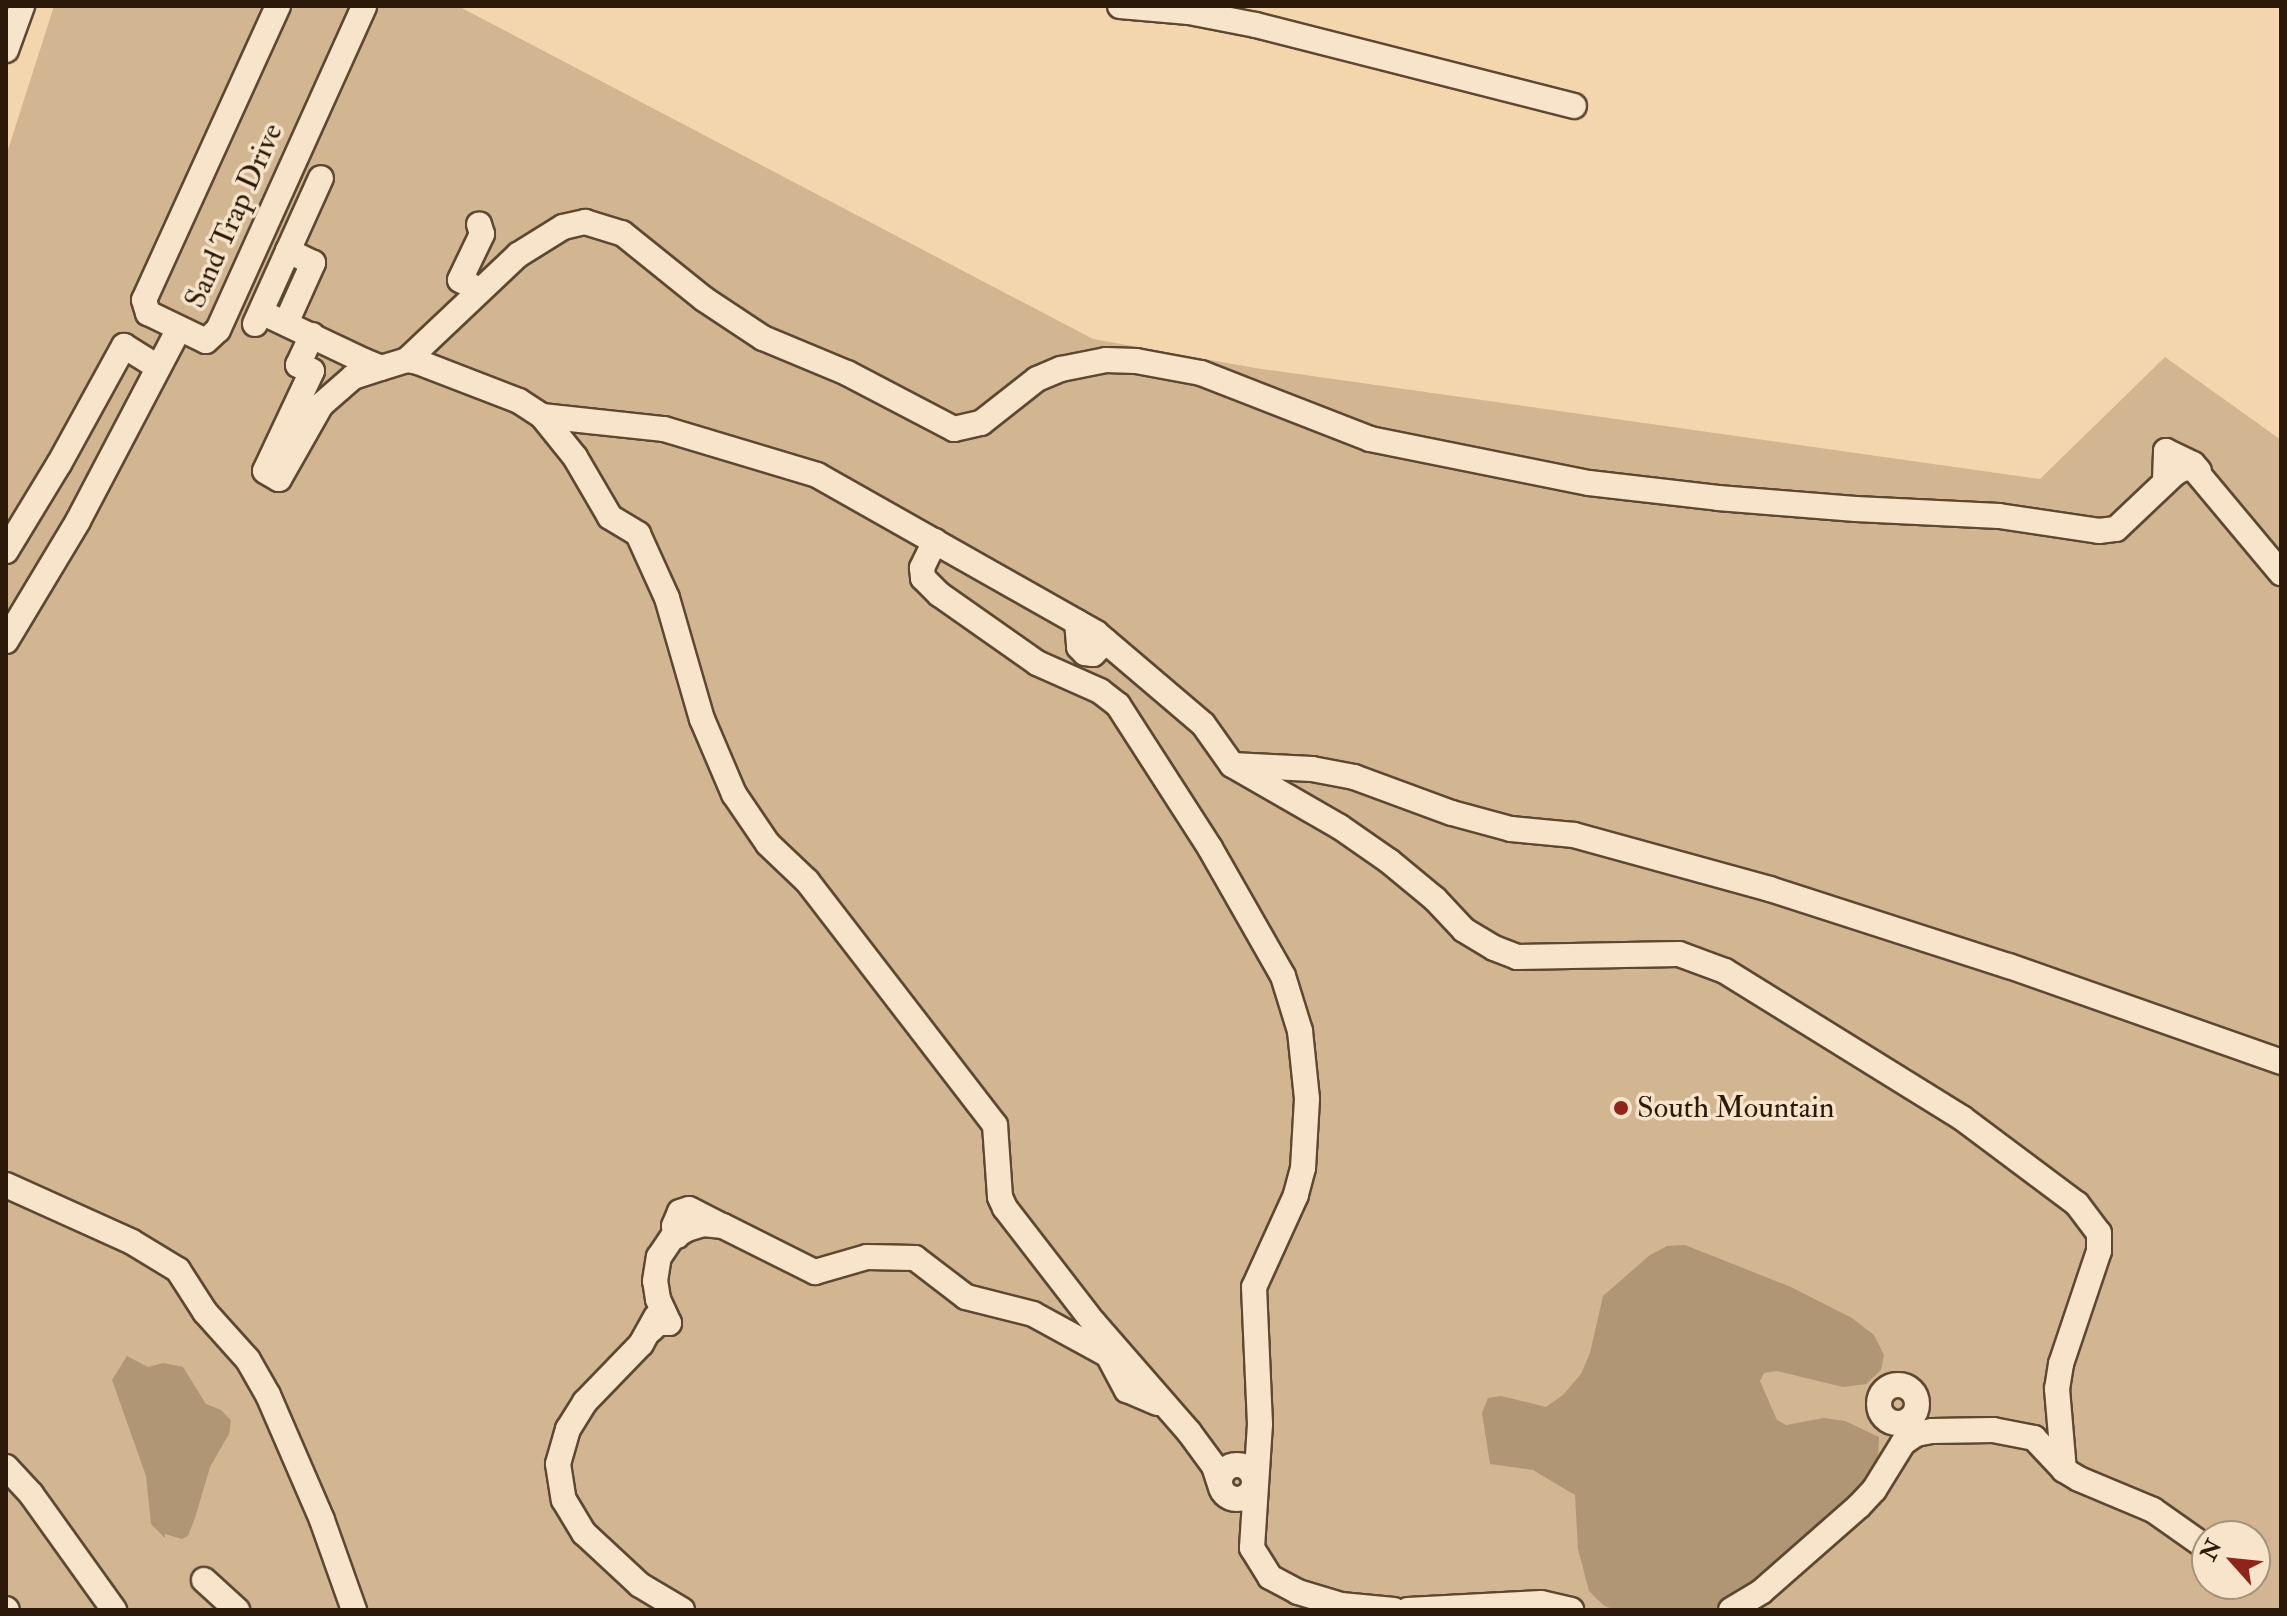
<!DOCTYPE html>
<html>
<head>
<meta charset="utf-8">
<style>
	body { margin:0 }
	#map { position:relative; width:2287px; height:1616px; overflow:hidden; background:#f3d6ad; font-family:"IM FELL Double Pica",serif }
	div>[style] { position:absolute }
	.green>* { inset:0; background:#d1b691 }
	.water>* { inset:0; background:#b09675 }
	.roads { filter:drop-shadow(2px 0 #5e4832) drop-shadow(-2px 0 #5e4832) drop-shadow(0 2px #5e4832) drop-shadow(0 -2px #5e4832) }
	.minor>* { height:24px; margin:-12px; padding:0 12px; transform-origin:12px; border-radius:12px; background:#f7e4ca }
	.minor>.ring { margin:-12px; padding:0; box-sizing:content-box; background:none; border:24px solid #f7e4ca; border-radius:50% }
	.dots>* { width:22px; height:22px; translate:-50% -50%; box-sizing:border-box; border:4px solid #f7e4ca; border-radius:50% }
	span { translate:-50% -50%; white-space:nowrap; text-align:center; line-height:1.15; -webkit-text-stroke:7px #f7e4ca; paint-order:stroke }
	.street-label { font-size:30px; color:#2d1909 }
	.poi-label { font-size:30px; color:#2d1909 }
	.left { translate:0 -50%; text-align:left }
	.frame { position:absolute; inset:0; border:8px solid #2d1909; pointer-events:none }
	.north { position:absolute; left:2191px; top:1520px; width:80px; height:80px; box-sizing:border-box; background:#f7e4ca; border:2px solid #a6937d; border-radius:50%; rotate:297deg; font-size:22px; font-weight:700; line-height:32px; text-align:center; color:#2d1909 }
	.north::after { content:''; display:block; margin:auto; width:28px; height:36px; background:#8f2418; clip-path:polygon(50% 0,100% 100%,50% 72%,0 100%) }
</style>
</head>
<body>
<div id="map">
	<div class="green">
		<div style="clip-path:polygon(evenodd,54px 6px,458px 6px,1093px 339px,1255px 368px,2040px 479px,2165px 357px,2281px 440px,2281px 1610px,6px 1610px,6px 156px,54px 6px,2207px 1536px,2255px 1536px,2255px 1584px,2207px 1584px,2207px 1536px)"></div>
	</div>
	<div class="water">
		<div style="clip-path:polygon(1685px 1245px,1791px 1287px,1852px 1318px,1874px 1335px,1884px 1355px,1881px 1370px,1866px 1384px,1843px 1387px,1777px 1371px,1764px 1373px,1760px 1381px,1777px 1420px,1786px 1425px,1824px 1418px,1845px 1421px,1879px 1437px,1878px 1457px,1862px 1490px,1755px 1582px,1719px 1607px,1709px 1610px,1614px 1610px,1603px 1605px,1589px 1591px,1578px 1549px,1575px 1495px,1533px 1470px,1490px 1464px,1482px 1413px,1488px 1398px,1501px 1396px,1546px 1407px,1563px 1395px,1581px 1374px,1590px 1353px,1603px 1296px,1650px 1255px,1667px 1246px)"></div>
		<div style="clip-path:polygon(127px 1356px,148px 1367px,163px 1363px,183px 1367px,206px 1404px,221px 1410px,231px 1420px,229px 1434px,210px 1467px,195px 1518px,188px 1536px,182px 1539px,165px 1534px,165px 1538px,151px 1524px,146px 1476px,112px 1380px)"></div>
	</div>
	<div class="roads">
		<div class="minor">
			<div style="left:278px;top:6px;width:323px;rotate:114.5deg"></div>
			<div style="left:144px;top:300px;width:14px;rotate:73deg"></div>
			<div style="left:148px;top:313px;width:64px;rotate:25.8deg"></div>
			<div style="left:206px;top:341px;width:16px;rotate:-43deg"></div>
			<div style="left:218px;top:330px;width:355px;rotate:-65.7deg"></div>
			<div style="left:1120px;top:6px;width:69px;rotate:5deg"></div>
			<div style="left:1189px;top:12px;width:68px;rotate:11deg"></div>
			<div style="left:1256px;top:25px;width:328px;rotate:14.3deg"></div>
			<div style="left:6px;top:50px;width:47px;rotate:-70deg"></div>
			<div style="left:470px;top:285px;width:11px;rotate:-153deg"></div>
			<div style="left:460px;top:280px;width:51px;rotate:-64.4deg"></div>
			<div style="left:482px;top:234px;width:10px;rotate:-107deg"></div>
			<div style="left:261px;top:312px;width:114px;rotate:25.4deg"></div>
			<div style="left:364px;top:361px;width:18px;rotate:22deg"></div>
			<div style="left:381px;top:368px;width:27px;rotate:-17deg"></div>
			<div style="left:407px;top:360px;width:11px;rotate:10deg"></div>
			<div style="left:418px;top:362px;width:108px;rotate:21.1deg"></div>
			<div style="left:519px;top:401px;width:27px;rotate:33deg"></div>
			<div style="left:542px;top:416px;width:123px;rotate:6.1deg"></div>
			<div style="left:664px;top:429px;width:160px;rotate:16.7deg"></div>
			<div style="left:817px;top:475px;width:321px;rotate:29.5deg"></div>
			<div style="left:1096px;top:633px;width:140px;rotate:40.4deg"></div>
			<div style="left:1203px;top:724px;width:50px;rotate:54.7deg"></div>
			<div style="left:1232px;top:765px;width:80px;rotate:2.9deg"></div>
			<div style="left:1312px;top:769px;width:43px;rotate:10.8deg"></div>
			<div style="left:1354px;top:777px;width:104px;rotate:20.2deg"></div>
			<div style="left:1452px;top:813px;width:61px;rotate:15.2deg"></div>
			<div style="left:1511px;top:829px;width:63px;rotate:5.4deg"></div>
			<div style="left:1574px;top:835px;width:203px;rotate:15.4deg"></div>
			<div style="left:1770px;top:889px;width:251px;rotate:17.9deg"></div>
			<div style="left:2009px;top:966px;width:288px;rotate:19.4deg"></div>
			<div style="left:286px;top:323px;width:66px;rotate:-65.8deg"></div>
			<div style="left:313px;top:263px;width:28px;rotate:-154deg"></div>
			<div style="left:255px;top:324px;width:160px;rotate:-65.7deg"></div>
			<div style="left:312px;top:335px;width:33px;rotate:115deg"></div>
			<div style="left:298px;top:365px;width:15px;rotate:23deg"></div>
			<div style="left:312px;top:371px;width:110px;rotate:115.2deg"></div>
			<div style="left:265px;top:471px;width:16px;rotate:30deg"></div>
			<div style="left:279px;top:479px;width:85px;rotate:-60.4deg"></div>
			<div style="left:321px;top:405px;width:43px;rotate:-41.2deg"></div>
			<div style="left:353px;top:377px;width:29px;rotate:-18deg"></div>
			<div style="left:407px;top:360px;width:153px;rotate:-43.4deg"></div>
			<div style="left:518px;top:255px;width:53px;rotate:-31.9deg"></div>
			<div style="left:563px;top:227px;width:23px;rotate:-13deg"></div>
			<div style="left:585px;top:222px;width:39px;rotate:17deg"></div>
			<div style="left:622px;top:233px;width:105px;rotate:38.8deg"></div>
			<div style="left:704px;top:299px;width:71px;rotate:33.5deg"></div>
			<div style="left:763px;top:338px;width:91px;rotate:22.6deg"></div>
			<div style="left:847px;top:373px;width:121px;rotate:27.6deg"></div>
			<div style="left:954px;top:429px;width:28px;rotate:-13deg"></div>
			<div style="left:981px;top:423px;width:71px;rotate:-38.2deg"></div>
			<div style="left:1037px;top:379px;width:26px;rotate:-23deg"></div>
			<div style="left:1061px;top:369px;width:46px;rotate:-11.3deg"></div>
			<div style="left:1106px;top:360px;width:30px;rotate:2deg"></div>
			<div style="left:1136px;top:361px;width:66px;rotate:10.5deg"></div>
			<div style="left:1201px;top:373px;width:181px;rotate:21.3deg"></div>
			<div style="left:1370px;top:439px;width:223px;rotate:11.4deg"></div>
			<div style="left:1589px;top:483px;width:130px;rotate:6.6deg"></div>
			<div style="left:1718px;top:498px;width:138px;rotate:4.6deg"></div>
			<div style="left:1856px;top:509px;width:143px;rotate:2.8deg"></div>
			<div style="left:1999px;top:516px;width:101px;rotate:8.5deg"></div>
			<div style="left:2099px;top:531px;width:17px;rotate:-7deg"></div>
			<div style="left:2116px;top:529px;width:80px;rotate:-43.5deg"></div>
			<div style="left:2174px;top:474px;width:12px;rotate:-31deg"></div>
			<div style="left:2184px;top:468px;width:10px;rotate:6deg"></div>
			<div style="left:2194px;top:469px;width:136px;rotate:50.1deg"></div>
			<div style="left:542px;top:416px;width:53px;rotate:51.2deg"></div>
			<div style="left:575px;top:457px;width:69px;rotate:59.7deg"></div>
			<div style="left:610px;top:517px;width:33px;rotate:31deg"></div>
			<div style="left:638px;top:534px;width:70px;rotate:65.6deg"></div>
			<div style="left:667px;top:598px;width:126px;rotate:73.9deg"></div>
			<div style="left:702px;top:719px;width:82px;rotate:66.9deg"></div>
			<div style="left:734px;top:794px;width:60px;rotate:55.8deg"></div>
			<div style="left:768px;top:844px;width:54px;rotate:43.5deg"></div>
			<div style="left:807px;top:881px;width:308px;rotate:52.4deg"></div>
			<div style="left:995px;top:1125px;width:72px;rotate:86deg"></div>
			<div style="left:1000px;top:1197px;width:12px;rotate:66deg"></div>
			<div style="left:1005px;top:1208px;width:145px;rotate:52.3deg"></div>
			<div style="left:1094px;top:1323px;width:145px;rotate:48.9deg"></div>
			<div style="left:1189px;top:1432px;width:42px;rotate:53.7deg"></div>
			<div style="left:1214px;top:1466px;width:16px;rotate:72deg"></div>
			<div style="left:2165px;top:481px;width:30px;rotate:-88deg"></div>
			<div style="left:2166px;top:451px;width:30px;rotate:26deg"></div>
			<div style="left:2193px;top:464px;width:9px;rotate:49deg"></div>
			<div style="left:935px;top:541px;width:30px;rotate:116deg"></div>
			<div style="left:922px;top:568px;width:10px;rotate:84deg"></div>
			<div style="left:923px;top:578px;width:23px;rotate:45deg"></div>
			<div style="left:939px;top:594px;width:120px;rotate:35.1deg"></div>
			<div style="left:1037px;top:663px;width:69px;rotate:24deg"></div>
			<div style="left:1100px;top:691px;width:23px;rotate:38deg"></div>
			<div style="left:1118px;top:705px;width:170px;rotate:57.2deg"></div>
			<div style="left:1210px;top:848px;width:147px;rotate:60.3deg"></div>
			<div style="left:1283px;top:976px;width:58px;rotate:72.8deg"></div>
			<div style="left:1300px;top:1031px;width:68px;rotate:84.1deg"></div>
			<div style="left:1307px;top:1099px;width:69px;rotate:93.3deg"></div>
			<div style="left:1303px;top:1168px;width:28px;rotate:105deg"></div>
			<div style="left:1296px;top:1195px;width:101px;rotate:114.5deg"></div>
			<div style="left:1254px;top:1287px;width:137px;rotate:87.5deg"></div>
			<div style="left:1260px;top:1424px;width:124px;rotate:93.7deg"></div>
			<div style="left:1252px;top:1548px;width:34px;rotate:58deg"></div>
			<div style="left:1270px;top:1577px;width:32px;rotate:28deg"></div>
			<div style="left:1298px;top:1592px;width:45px;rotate:16.8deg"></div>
			<div style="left:1341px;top:1605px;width:53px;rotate:5.4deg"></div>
			<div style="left:6px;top:551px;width:102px;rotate:-58.7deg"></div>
			<div style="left:59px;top:464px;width:135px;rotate:-61.2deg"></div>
			<div style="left:124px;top:346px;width:40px;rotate:32deg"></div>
			<div style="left:1077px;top:622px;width:25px;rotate:85deg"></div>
			<div style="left:1079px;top:647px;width:8px;rotate:45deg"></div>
			<div style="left:1085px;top:653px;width:8px;rotate:7deg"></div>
			<div style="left:1093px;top:654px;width:18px;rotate:-45deg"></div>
			<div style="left:6px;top:641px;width:140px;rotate:-59deg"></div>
			<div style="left:78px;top:521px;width:217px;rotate:-62.3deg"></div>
			<div style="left:1234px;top:766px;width:122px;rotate:29.9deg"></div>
			<div style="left:1340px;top:827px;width:60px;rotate:34.8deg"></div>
			<div style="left:1389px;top:861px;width:60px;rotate:39.6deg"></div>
			<div style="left:1435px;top:899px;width:42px;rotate:46.9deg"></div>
			<div style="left:1464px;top:930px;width:35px;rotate:31deg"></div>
			<div style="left:1494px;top:948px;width:25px;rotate:21deg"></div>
			<div style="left:1517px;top:957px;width:162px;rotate:-1.1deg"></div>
			<div style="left:1679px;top:954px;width:49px;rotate:20.3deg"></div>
			<div style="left:1725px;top:971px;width:279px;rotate:31.8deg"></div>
			<div style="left:1962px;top:1118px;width:144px;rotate:36.8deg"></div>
			<div style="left:2077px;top:1204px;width:36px;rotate:53deg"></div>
			<div style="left:2099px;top:1233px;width:18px;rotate:90deg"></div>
			<div style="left:2099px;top:1251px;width:119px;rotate:108.6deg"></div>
			<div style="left:2061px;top:1364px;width:25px;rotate:99deg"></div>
			<div style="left:2057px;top:1389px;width:81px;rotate:85.1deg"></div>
			<div style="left:6px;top:1185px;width:138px;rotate:24.3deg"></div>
			<div style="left:132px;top:1242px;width:54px;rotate:31.3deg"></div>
			<div style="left:178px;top:1270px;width:50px;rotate:57.3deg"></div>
			<div style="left:205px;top:1312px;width:64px;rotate:48.1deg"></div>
			<div style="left:248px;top:1360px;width:40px;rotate:60.3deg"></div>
			<div style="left:268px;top:1395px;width:136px;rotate:66.6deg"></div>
			<div style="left:322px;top:1520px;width:96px;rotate:70.4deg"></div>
			<div style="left:677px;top:1236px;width:10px;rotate:-107deg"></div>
			<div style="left:674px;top:1226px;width:15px;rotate:-67deg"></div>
			<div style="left:680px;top:1212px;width:9px;rotate:-18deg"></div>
			<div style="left:689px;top:1209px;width:36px;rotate:27deg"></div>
			<div style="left:656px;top:1317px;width:31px;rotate:119deg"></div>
			<div style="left:641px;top:1344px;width:81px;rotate:134deg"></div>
			<div style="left:585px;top:1402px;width:32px;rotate:122deg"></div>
			<div style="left:568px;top:1429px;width:36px;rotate:106deg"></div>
			<div style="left:558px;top:1464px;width:36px;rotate:81deg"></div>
			<div style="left:564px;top:1500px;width:39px;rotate:59deg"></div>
			<div style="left:584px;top:1533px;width:76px;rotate:42.9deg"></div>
			<div style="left:640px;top:1585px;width:49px;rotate:30.8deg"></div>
			<div style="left:651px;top:1330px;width:10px;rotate:-45deg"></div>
			<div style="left:658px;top:1323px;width:11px"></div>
			<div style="left:669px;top:1323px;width:26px;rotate:-115deg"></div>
			<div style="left:658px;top:1299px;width:18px;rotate:-99deg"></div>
			<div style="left:655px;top:1281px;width:24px;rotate:-81deg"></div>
			<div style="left:659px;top:1257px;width:23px;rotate:-56deg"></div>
			<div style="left:672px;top:1238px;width:17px;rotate:-31deg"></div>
			<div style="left:687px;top:1229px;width:17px;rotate:-17deg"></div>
			<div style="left:703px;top:1224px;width:20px;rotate:6deg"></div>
			<div style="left:723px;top:1226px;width:103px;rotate:26.6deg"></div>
			<div style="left:815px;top:1272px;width:54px;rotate:-16.1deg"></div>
			<div style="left:867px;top:1257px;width:48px;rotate:1.2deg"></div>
			<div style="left:915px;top:1258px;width:64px;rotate:37.4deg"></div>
			<div style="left:966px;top:1297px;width:69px;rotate:14.2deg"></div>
			<div style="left:1033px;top:1314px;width:85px;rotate:28.7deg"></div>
			<div style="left:1108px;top:1355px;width:40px;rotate:62deg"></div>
			<div style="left:1127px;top:1390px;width:33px;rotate:23deg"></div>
			<div class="ring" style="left:1879px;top:1385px;width:14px;height:14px"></div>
			<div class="ring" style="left:1220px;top:1465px;width:10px;height:10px"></div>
			<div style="left:6px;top:1467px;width:37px;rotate:47deg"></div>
			<div style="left:31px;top:1494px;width:143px;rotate:54.4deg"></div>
			<div style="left:204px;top:1580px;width:45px;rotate:42.3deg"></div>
			<div style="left:6px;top:1609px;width:1px;rotate:45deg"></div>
			<div style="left:1408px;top:1610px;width:133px;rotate:-3deg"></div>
			<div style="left:1541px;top:1603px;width:31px;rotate:13deg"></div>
			<div style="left:1731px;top:1610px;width:35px;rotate:-31deg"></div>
			<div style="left:1761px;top:1592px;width:130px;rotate:-41.3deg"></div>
			<div style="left:1859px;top:1506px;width:22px;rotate:-47deg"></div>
			<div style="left:1874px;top:1490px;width:55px;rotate:-58.3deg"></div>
			<div style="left:1903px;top:1443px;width:16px;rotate:-35deg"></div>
			<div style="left:1916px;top:1434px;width:16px;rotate:-11deg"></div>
			<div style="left:1932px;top:1431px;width:61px;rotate:-0.9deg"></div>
			<div style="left:1993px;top:1430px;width:42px;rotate:11deg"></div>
			<div style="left:2034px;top:1438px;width:44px;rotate:46.8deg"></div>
			<div style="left:2064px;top:1470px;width:17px;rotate:31deg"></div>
			<div style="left:2079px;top:1479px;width:80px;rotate:22.7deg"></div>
			<div style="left:2153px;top:1510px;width:66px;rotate:35.1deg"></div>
		</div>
	</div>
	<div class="dots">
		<div style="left:1621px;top:1108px;background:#8f2418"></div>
	</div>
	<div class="street-label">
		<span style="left:234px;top:216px;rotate:-66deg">Sand Trap Drive</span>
	</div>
	<div class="poi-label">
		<span class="left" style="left:1637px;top:1108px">South Mountain</span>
	</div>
	<div class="frame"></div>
	<div class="north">N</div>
</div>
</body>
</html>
